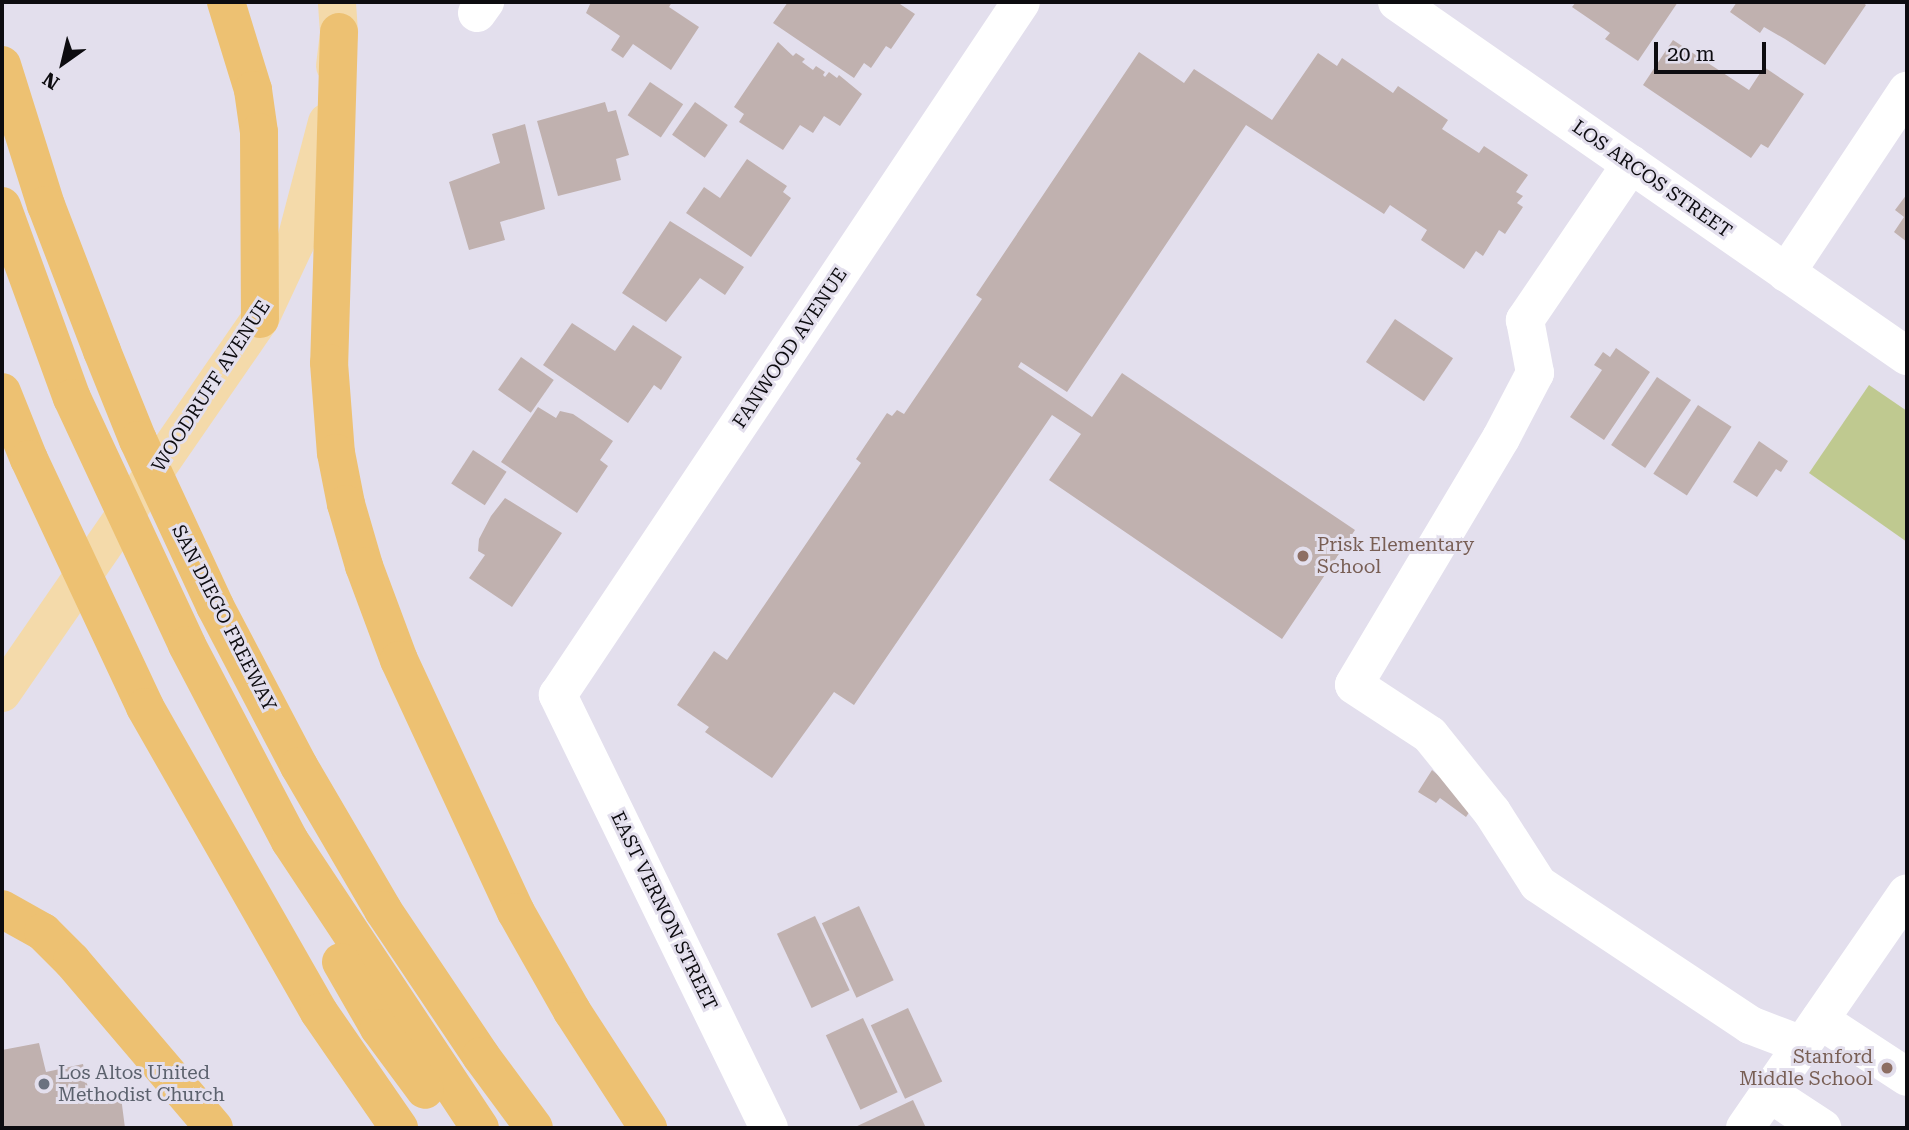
<!DOCTYPE html>
<html>
<head>
<meta charset="utf-8">
<style>
	body { margin:0 }
	#map { position:relative; width:1909px; height:1130px; overflow:hidden; background:#e3dfed; font-family:"Roboto Serif",serif }
	div>[style] { position:absolute }
	.green>* { inset:0; background:#bfc990 }
	.building>* { inset:0; background:#c0b1af; transform-origin:0 0 }
	.minor>* { height:38px; margin:-19px; padding:0 19px; transform-origin:19px; border-radius:19px; background:#fff }
	.major>* { height:38px; margin:-19px; padding:0 19px; transform-origin:19px; border-radius:19px; background:#f4daaa }
	.highway>* { height:38px; margin:-19px; padding:0 19px; transform-origin:19px; border-radius:19px; background:#edc172 }
	.dots>* { width:19px; height:19px; translate:-50% -50%; box-sizing:border-box; border:4px solid #e3dfed; border-radius:50% }
	span { translate:-50% -50%; white-space:nowrap; text-align:center; line-height:1.15; -webkit-text-stroke:6px #e3dfed; paint-order:stroke }
	.street-label { font-size:19px; color:#0d0c10 }
	.education-label { font-size:19px; color:#785e54 }
	.left { translate:0 -50%; text-align:left }
	.right { translate:-100% -50%; text-align:right }
	.worship-label { font-size:19px; color:#5b616d }
	.frame { position:absolute; inset:0; border:4px solid #0d0c10; pointer-events:none }
	.north { position:absolute; left:28px; top:28px; width:70px; height:70px; -webkit-text-stroke:5px #e3dfed; paint-order:stroke; rotate:214deg; font-size:19px; font-weight:700; line-height:28px; text-align:center; color:#0d0c10 }
	.north::after { content:''; display:block; margin:auto; width:24px; height:32px; background:#0d0c10; clip-path:polygon(50% 0,100% 100%,50% 72%,0 100%) }
	.scale { position:absolute; left:1654px; top:42px; width:112px; height:32px; box-sizing:border-box; border:4px solid #0d0c10; border-top:0; padding-left:9px; font-size:21px; line-height:24px; white-space:nowrap; color:#0d0c10; -webkit-text-stroke:5px #e3dfed; paint-order:stroke }
</style>
</head>
<body>
<div id="map">
	<div class="green">
		<div style="clip-path:polygon(1869px 385px,1907px 411px,1907px 542px,1809px 473px)"></div>
	</div>
	<div class="building">
		<div style="clip-path:polygon(591px 2px,672px 2px,669px 7px,699px 27px,671px 70px,633px 44px,623px 58px,611px 50px,620px 36px,586px 13px)"></div>
		<div style="clip-path:polygon(788px 2px,897px 2px,915px 14px,891px 49px,886px 46px,871px 68px,864px 63px,854px 78px,773px 23px)"></div>
		<div style="clip-path:polygon(1576px 2px,1678px 2px,1638px 61px,1605px 39px,1610px 33px,1572px 7px)"></div>
		<div style="clip-path:polygon(1737px 2px,1862px 2px,1866px 5px,1825px 65px,1785px 39px,1764px 27px,1760px 33px,1730px 12px)"></div>
		<div style="clip-path:polygon(1673px 40px,1749px 90px,1764px 67px,1804px 94px,1768px 148px,1761px 144px,1751px 158px,1643px 85px)"></div>
		<div style="clip-path:polygon(778px 42px,793px 56px,796px 53px,805px 59px,802px 62px,813px 70px,816px 66px,825px 72px,823px 75px,825px 77px,829px 72px,837px 78px,839px 75px,862px 94px,840px 126px,824px 116px,813px 133px,800px 125px,783px 150px,739px 122px,744px 114px,734px 107px)"></div>
		<div style="clip-path:polygon(1139px 52px,1184px 83px,1194px 69px,1272px 120px,1318px 53px,1337px 66px,1342px 58px,1393px 93px,1398px 86px,1448px 120px,1442px 129px,1479px 153px,1484px 146px,1528px 175px,1516px 192px,1523px 196px,1517px 203px,1523px 207px,1505px 234px,1499px 230px,1483px 256px,1476px 251px,1464px 269px,1421px 240px,1427px 230px,1390px 205px,1384px 214px,1246px 125px,1067px 392px,1021px 362px,1018px 367px,1092px 417px,1122px 373px,1355px 530px,1282px 639px,1049px 480px,1081px 434px,1052px 415px,854px 705px,834px 692px,772px 778px,705px 732px,709px 727px,677px 705px,714px 651px,727px 660px,861px 463px,856px 459px,887px 413px,892px 416px,897px 410px,904px 414px,982px 299px,976px 295px)"></div>
		<div style="left:650px;top:82px;width:40px;height:40px;rotate:34deg"></div>
		<div style="clip-path:polygon(605px 102px,608px 112px,616px 110px,629px 155px,616px 159px,621px 180px,558px 196px,537px 121px)"></div>
		<div style="left:695px;top:102px;width:40px;height:40px;rotate:35deg"></div>
		<div style="clip-path:polygon(525px 124px,545px 209px,500px 222px,505px 240px,469px 250px,449px 182px,500px 163px,492px 134px)"></div>
		<div style="clip-path:polygon(747px 159px,787px 186px,783px 192px,791px 198px,751px 257px,686px 213px,704px 187px,720px 198px)"></div>
		<div style="clip-path:polygon(1907px 194px,1907px 242px,1894px 232px,1904px 217px,1895px 210px)"></div>
		<div style="clip-path:polygon(670px 221px,744px 267px,725px 295px,700px 278px,666px 322px,622px 293px)"></div>
		<div style="left:1395px;top:319px;width:70px;height:52px;rotate:34deg"></div>
		<div style="clip-path:polygon(572px 323px,615px 351px,633px 325px,682px 357px,661px 390px,654px 385px,628px 423px,543px 365px)"></div>
		<div style="clip-path:polygon(1616px 348px,1650px 372px,1604px 440px,1570px 417px,1602px 370px,1594px 365px,1603px 352px,1610px 357px)"></div>
		<div style="left:521px;top:357px;width:40px;height:40px;rotate:35deg"></div>
		<div style="left:1657px;top:377px;width:41px;height:82px;rotate:34deg"></div>
		<div style="left:1698px;top:405px;width:40px;height:82px;rotate:33deg"></div>
		<div style="clip-path:polygon(538px 407px,556px 418px,560px 411px,573px 414px,613px 441px,600px 460px,608px 466px,577px 513px,501px 462px)"></div>
		<div style="clip-path:polygon(1759px 441px,1788px 461px,1781px 472px,1776px 469px,1757px 497px,1733px 482px)"></div>
		<div style="left:473px;top:450px;width:40px;height:40px;rotate:33deg"></div>
		<div style="clip-path:polygon(505px 498px,562px 533px,512px 607px,469px 578px,485px 555px,478px 551px,479px 539px,491px 516px)"></div>
		<div style="clip-path:polygon(1432px 770px,1474px 805px,1466px 817px,1440px 798px,1436px 803px,1418px 792px)"></div>
		<div style="left:859px;top:906px;width:82px;height:41px;rotate:65deg"></div>
		<div style="left:815px;top:916px;width:82px;height:42px;rotate:65deg"></div>
		<div style="left:908px;top:1008px;width:81px;height:41px;rotate:65deg"></div>
		<div style="left:863px;top:1018px;width:82px;height:41px;rotate:65deg"></div>
		<div style="clip-path:polygon(39px 1043px,46px 1072px,83px 1064px,91px 1103px,121px 1097px,125px 1128px,2px 1128px,2px 1050px)"></div>
		<div style="clip-path:polygon(913px 1100px,926px 1128px,853px 1128px)"></div>
	</div>
	<div class="minor">
		<div style="left:1397px;top:2px;width:621px;rotate:34.77deg"></div>
		<div style="left:477px;top:13px;width:14px;rotate:-54deg"></div>
		<div style="left:1631px;top:164px;width:189px;rotate:124.2deg"></div>
		<div style="left:1525px;top:320px;width:54px;rotate:79.3deg"></div>
		<div style="left:1535px;top:373px;width:73px;rotate:117.6deg"></div>
		<div style="left:1501px;top:438px;width:287px;rotate:120.8deg"></div>
		<div style="left:1354px;top:685px;width:91px;rotate:33.3deg"></div>
		<div style="left:1430px;top:735px;width:99px;rotate:51.2deg"></div>
		<div style="left:1492px;top:812px;width:85px;rotate:57.4deg"></div>
		<div style="left:1538px;top:884px;width:255px;rotate:33.6deg"></div>
		<div style="left:1750px;top:1025px;width:56px;rotate:21deg"></div>
		<div style="left:1786px;top:273px;width:219px;rotate:-56.4deg"></div>
		<div style="left:1820px;top:1020px;width:104px;rotate:33.2deg"></div>
		<div style="left:1769px;top:1093px;width:64px;rotate:33.4deg"></div>
		<div style="left:769px;top:1128px;width:482px;rotate:-116deg"></div>
		<div style="left:558px;top:695px;width:833px;rotate:-56.25deg"></div>
		<div style="left:1745px;top:1128px;width:285px;rotate:-55.4deg"></div>
	</div>
	<div class="major">
		<div style="left:335px;top:66px;width:34px;rotate:-83deg"></div>
		<div style="left:339px;top:32px;width:30px;rotate:-94deg"></div>
		<div style="left:2px;top:693px;width:454px;rotate:-55.4deg"></div>
		<div style="left:260px;top:319px;width:83px;rotate:-65deg"></div>
		<div style="left:295px;top:244px;width:126px;rotate:-75.3deg"></div>
	</div>
	<div class="highway">
		<div style="left:226px;top:2px;width:92px;rotate:72.9deg"></div>
		<div style="left:253px;top:90px;width:42px;rotate:81.9deg"></div>
		<div style="left:259px;top:132px;width:187px;rotate:89.7deg"></div>
		<div style="left:339px;top:32px;width:331px;rotate:91.7deg"></div>
		<div style="left:329px;top:363px;width:90px;rotate:85.6deg"></div>
		<div style="left:336px;top:453px;width:52px;rotate:78.9deg"></div>
		<div style="left:346px;top:504px;width:65px;rotate:73.8deg"></div>
		<div style="left:364px;top:566px;width:100px;rotate:69.6deg"></div>
		<div style="left:399px;top:660px;width:278px;rotate:65.1deg"></div>
		<div style="left:516px;top:912px;width:114px;rotate:60.5deg"></div>
		<div style="left:572px;top:1011px;width:140px;rotate:57deg"></div>
		<div style="left:2px;top:65px;width:147px;rotate:72.6deg"></div>
		<div style="left:46px;top:205px;width:156px;rotate:69deg"></div>
		<div style="left:102px;top:351px;width:96px;rotate:68deg"></div>
		<div style="left:138px;top:440px;width:183px;rotate:65.1deg"></div>
		<div style="left:215px;top:606px;width:181px;rotate:62.3deg"></div>
		<div style="left:299px;top:766px;width:167px;rotate:59.7deg"></div>
		<div style="left:383px;top:910px;width:176px;rotate:56.1deg"></div>
		<div style="left:481px;top:1056px;width:89px;rotate:53.6deg"></div>
		<div style="left:2px;top:206px;width:204px;rotate:70deg"></div>
		<div style="left:72px;top:398px;width:272px;rotate:65deg"></div>
		<div style="left:187px;top:645px;width:221px;rotate:62.3deg"></div>
		<div style="left:290px;top:841px;width:344px;rotate:56.5deg"></div>
		<div style="left:2px;top:392px;width:72px;rotate:68.1deg"></div>
		<div style="left:29px;top:459px;width:274px;rotate:64.9deg"></div>
		<div style="left:145px;top:707px;width:351px;rotate:60.3deg"></div>
		<div style="left:319px;top:1012px;width:141px;rotate:55.4deg"></div>
		<div style="left:2px;top:909px;width:47px;rotate:29.3deg"></div>
		<div style="left:43px;top:932px;width:41px;rotate:45deg"></div>
		<div style="left:72px;top:961px;width:219px;rotate:49.6deg"></div>
		<div style="left:341px;top:962px;width:76px;rotate:60.1deg"></div>
		<div style="left:379px;top:1028px;width:77px;rotate:53.4deg"></div>
	</div>
	<div class="dots">
		<div style="left:1303px;top:556px;background:#8d6e63"></div>
		<div style="left:1887px;top:1068px;background:#8d6e63"></div>
		<div style="left:44px;top:1084px;background:#6b7280"></div>
	</div>
	<div class="street-label">
		<span style="left:1652px;top:179px;rotate:35deg">LOS ARCOS STREET</span>
		<span style="left:790px;top:348px;rotate:-56deg">FANWOOD AVENUE</span>
		<span style="left:211px;top:386px;rotate:-57deg">WOODRUFF AVENUE</span>
		<span style="left:224px;top:618px;rotate:63deg">SAN DIEGO FREEWAY</span>
		<span style="left:664px;top:911px;rotate:64deg">EAST VERNON STREET</span>
	</div>
	<div class="education-label">
		<span class="left" style="left:1317px;top:556px">Prisk Elementary<br>School</span>
		<span class="right" style="left:1873px;top:1068px">Stanford<br>Middle School</span>
	</div>
	<div class="worship-label">
		<span class="left" style="left:58px;top:1084px">Los Altos United<br>Methodist Church</span>
	</div>
	<div class="frame"></div>
	<div class="north">N</div>
	<div class="scale">20 m</div>
</div>
</body>
</html>
